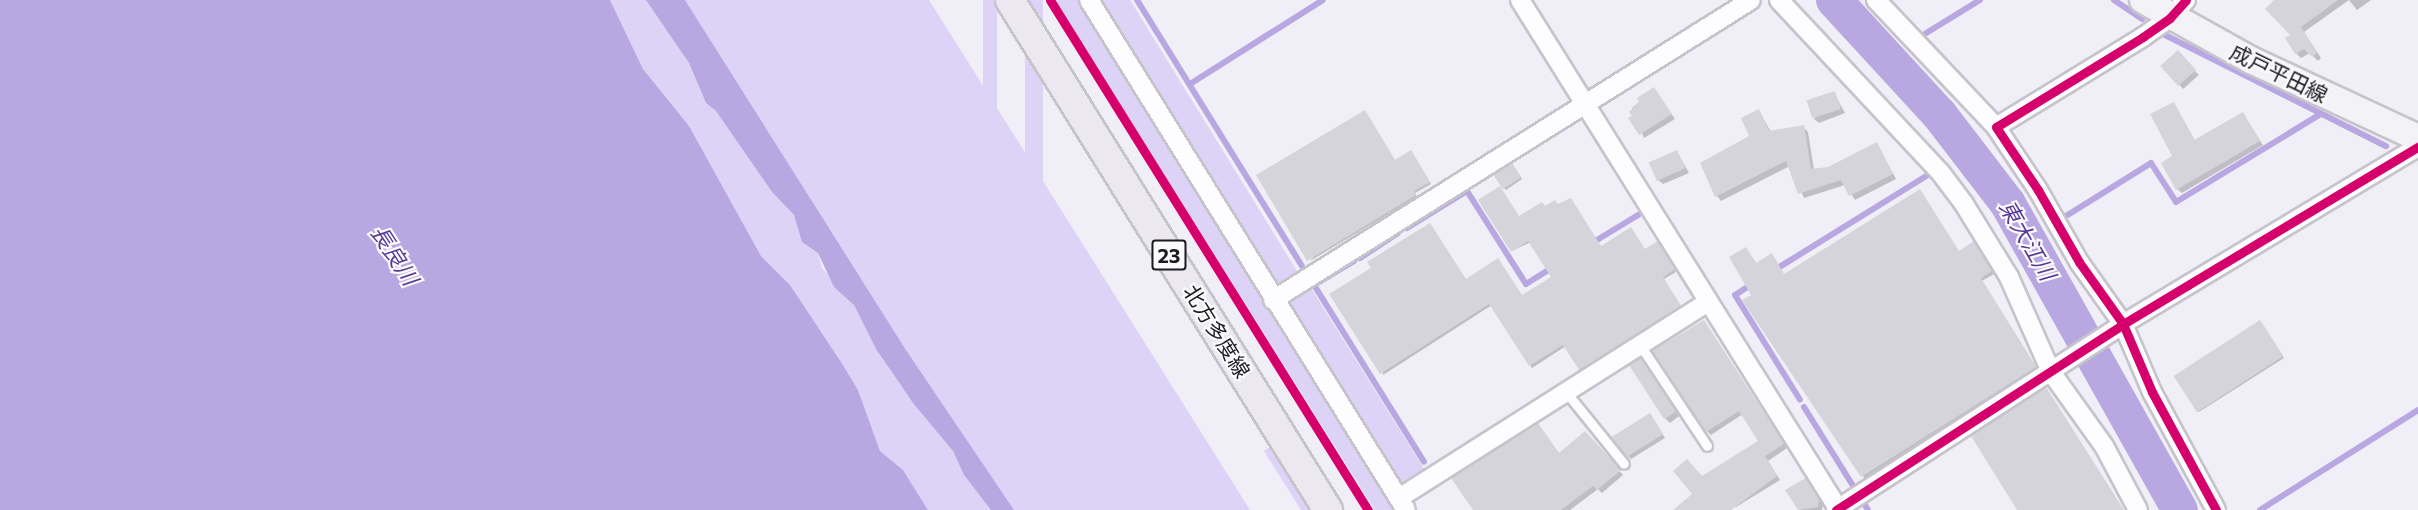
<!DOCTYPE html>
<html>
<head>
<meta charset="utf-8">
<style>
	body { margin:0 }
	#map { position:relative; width:2418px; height:510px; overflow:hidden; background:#f0eef6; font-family:Commissioner,"Noto Sans JP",sans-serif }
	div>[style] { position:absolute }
	.green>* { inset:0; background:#dcd3f6; transform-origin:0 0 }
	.water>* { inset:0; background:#b8a7e1 }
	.shadow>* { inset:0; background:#0003; transform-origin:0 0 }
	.stream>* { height:6px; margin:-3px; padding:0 3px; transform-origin:3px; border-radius:3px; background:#b8a7e1 }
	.river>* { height:36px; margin:-18px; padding:0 18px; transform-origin:18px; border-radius:18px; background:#b8a7e1 }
	.building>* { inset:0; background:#d5d4da; transform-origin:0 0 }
	.path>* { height:4px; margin-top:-2px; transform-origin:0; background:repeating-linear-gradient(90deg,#d6d5d8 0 1.5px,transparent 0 6px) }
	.roads { filter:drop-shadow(2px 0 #c6c4cb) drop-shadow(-2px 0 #c6c4cb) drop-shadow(0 2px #c6c4cb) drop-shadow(0 -2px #c6c4cb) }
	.service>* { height:9px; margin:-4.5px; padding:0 4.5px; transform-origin:4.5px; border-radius:4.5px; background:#fdfcfe }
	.minor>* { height:18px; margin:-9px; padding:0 9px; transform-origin:9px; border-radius:9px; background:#fdfcfe }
	.secondary>* { height:26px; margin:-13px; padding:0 13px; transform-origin:13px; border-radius:13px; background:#f3f2f7 }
	.primary>* { height:28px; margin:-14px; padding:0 14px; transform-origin:14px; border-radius:14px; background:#ebe8f1 }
	.cycleway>* { height:9px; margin:-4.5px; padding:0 4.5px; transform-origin:4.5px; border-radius:4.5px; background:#d6006c }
	span { translate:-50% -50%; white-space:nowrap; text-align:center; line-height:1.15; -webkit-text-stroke:4.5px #fbfafd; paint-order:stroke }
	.shield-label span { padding:2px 4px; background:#fbfafd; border:2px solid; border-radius:4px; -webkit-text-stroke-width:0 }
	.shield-label { font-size:20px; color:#1c1a1f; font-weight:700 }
	.street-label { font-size:21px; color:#1c1a1f }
	.water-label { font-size:22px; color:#5a3895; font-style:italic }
</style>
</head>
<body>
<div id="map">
	<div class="green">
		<div style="clip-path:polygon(610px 0,646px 0,659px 17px,689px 63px,706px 103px,716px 111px,772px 192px,794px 215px,803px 242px,818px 253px,822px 268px,854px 305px,876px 349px,908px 396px,953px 451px,964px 475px,991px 510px,928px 510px,903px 470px,880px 451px,858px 390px,843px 365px,790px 285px,761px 256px,689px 126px,643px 69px)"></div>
		<div style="clip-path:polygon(685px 0,929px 0,1250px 510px,1014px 510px,906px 350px)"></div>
		<div style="left:983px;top:0;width:14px;height:513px"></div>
		<div style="left:1025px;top:0;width:18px;height:603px"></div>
		<div style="clip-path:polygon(1055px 0,1080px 0,1396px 510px,1375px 510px)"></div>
		<div style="clip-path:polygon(1097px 0,1130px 0,1300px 276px,1276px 286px)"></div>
		<div style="clip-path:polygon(1309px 285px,1426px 472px,1405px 484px,1399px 483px,1289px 305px,1291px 296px)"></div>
		<div style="clip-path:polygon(1274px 444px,1316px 510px,1301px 510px,1264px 451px)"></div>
	</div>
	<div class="water">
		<div style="clip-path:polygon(0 0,610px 0,643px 69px,689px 126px,761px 256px,790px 285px,843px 365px,858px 390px,880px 451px,903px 470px,928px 510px,0 510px)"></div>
		<div style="clip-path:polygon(646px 0,685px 0,906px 350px,1014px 510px,991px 510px,964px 475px,953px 451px,913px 403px,876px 349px,854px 305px,834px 287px,818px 253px,802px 242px,794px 215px,772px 192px,716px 111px,706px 103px,689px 63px)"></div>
	</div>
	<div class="shadow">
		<div style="clip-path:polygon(2276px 0,2371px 0,2357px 10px,2349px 0,2304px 32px,2321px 58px,2318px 61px,2310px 53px,2301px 58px,2296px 53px,2287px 39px,2293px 35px)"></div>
		<div style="left:2178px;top:52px;width:31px;height:21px;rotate:48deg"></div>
		<div style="clip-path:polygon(1654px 89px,1675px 119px,1644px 138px,1632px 108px)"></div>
		<div style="clip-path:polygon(1834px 93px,1845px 113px,1819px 123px,1814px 119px)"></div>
		<div style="clip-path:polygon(2174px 103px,2195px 141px,2243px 114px,2263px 145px,2182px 193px,2177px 189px)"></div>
		<div style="clip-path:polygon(1759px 111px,1771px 132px,1803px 127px,1808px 132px,1814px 170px,1828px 168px,1877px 144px,1896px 179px,1855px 200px,1845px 185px,1804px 198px,1790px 166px,1721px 201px,1717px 196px,1751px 137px)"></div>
		<div style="clip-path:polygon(1677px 152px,1689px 173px,1663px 184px,1658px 180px)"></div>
		<div style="clip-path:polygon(1413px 154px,1431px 184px,1415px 193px,1417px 197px,1310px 261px,1396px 161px)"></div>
		<div style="clip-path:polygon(1514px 167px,1522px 179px,1506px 190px,1504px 188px)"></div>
		<div style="clip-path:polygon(1545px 208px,1602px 247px,1646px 251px,1660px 245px,1676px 272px,1664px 279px,1682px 308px,1582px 372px,1566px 346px,1532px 368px,1492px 305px,1383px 375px,1373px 268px,1466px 281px,1523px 297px,1553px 278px,1531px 242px,1512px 251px,1520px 218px)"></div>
		<div style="clip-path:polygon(1976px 246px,1994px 274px,1982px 281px,2038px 370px,1865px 479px,1744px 301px,1753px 295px,1746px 249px,1757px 264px,1785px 276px,1959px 253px)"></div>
		<div style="clip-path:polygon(1704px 322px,1787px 448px,1768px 461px,1780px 480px,1736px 507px,1733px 504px,1726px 510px,1675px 510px,1760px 441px,1743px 414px,1711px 435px,1707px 431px)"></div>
		<div style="clip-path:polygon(2262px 324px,2284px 358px,2199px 412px,2197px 410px)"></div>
		<div style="clip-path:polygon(1644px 364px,1679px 416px,1670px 423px,1666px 419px)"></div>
		<div style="clip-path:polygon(1650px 415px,1665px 438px,1631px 459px,1628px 456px)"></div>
		<div style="clip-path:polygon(1538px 425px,1559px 455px,1585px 433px,1623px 475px,1602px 493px,1598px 489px,1570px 510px,1478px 510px)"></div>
		<div style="clip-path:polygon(1805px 480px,1823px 505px,1822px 510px,1800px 510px,1788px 491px)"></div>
	</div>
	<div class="stream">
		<div style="left:1137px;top:0;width:313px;rotate:58.2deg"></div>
		<div style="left:2114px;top:0;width:34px;rotate:34deg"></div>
		<div style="left:2161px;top:33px;width:252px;rotate:26.7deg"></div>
		<div style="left:1923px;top:35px;width:67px;rotate:-31.6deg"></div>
		<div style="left:1190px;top:84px;width:157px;rotate:-32.3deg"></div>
		<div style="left:2066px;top:216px;width:100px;rotate:-31.9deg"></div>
		<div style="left:2151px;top:163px;width:46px;rotate:57.3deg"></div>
		<div style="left:2176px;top:202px;width:170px;rotate:-31.3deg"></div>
		<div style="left:1407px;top:228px;width:70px;rotate:-31.7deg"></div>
		<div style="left:1467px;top:191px;width:110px;rotate:57.6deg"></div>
		<div style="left:1526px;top:284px;width:32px;rotate:-32deg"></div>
		<div style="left:1592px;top:243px;width:54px;rotate:-31.3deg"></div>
		<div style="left:1360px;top:258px;width:45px;rotate:-33.3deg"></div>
		<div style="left:1354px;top:261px;width:47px;rotate:149deg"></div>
		<div style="left:1314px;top:285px;width:208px;rotate:58.1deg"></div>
		<div style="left:1773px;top:271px;width:186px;rotate:-31.8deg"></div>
		<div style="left:1752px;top:284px;width:20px;rotate:147deg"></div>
		<div style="left:1735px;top:295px;width:123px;rotate:58.2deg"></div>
		<div style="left:1804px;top:407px;width:91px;rotate:58.1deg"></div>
		<div style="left:1863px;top:502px;width:9px;rotate:58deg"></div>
		<div style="left:2260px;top:510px;width:187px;rotate:-32.3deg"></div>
	</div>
	<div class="river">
		<div style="left:1834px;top:0;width:155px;rotate:47.4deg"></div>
		<div style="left:1939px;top:114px;width:113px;rotate:52.5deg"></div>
		<div style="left:2008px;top:204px;width:351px;rotate:60.7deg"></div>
	</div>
	<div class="building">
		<div style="clip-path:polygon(2274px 0,2338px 0,2301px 27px,2317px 53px,2312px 57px,2304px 49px,2295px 54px,2285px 38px,2290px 35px,2265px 9px)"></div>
		<div style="left:2178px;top:50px;width:27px;height:24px;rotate:48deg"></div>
		<div style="clip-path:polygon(1654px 87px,1672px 114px,1639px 135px,1628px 118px,1632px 116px,1629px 112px,1639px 102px,1637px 98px)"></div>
		<div style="left:1835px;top:91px;width:19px;height:30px;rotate:72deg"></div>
		<div style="clip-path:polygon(2174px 102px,2194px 140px,2243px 112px,2260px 141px,2176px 190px,2161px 163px,2172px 156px,2150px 114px)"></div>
		<div style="clip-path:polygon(1759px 109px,1769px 131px,1804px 125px,1811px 169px,1828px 167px,1877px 142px,1893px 174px,1849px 196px,1841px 180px,1798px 194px,1786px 161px,1715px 197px,1700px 163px,1749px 136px,1741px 118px)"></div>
		<div style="clip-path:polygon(1365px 110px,1395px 160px,1411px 150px,1430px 182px,1414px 191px,1416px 195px,1307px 261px,1256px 175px)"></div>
		<div style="left:1677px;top:150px;width:20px;height:31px;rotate:66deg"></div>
		<div style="left:1512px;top:163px;width:17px;height:22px;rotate:57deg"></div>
		<div style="clip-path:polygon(1500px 186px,1519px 216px,1542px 202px,1545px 206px,1555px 200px,1558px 204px,1571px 198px,1601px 246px,1631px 227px,1645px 249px,1658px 241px,1675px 269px,1663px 277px,1681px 306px,1579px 370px,1563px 345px,1529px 366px,1489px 304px,1380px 374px,1329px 294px,1371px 268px,1367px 262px,1430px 223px,1466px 279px,1498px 258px,1522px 295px,1551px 277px,1528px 241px,1511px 252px,1478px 200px)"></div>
		<div style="clip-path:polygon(1920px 189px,1959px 251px,1974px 241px,1992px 271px,1981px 278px,2036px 367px,1861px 477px,1742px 300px,1751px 295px,1729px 257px,1746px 247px,1756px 263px,1772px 253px,1784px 274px)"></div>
		<div style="clip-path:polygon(1704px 320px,1784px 444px,1765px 456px,1777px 476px,1731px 510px,1673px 510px,1692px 494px,1673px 471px,1687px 459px,1702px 476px,1758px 441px,1739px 411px,1706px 432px,1652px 351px)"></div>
		<div style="left:2260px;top:320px;width:43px;height:103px;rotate:57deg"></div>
		<div style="left:1641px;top:358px;width:64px;height:14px;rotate:57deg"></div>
		<div style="clip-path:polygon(2046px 387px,2124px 510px,2017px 510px,1971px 436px)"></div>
		<div style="left:1650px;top:413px;width:25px;height:46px;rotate:58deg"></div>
		<div style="clip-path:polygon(1538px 423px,1559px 453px,1585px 431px,1621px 470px,1597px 490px,1593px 486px,1561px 510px,1473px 510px,1451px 478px)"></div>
		<div style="clip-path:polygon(1806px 478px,1819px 500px,1818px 507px,1798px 510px,1785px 490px)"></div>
	</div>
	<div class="path">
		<div style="left:1050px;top:0;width:601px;rotate:58.06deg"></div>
	</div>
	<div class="roads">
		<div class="service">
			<div style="left:1640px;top:345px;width:121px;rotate:56.4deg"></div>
			<div style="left:1566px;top:392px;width:92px;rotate:51.1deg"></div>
		</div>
		<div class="minor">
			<div style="left:1089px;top:0;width:600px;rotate:58.14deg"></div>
			<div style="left:1520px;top:0;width:602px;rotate:57.97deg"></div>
			<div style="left:1779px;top:0;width:236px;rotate:46.9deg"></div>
			<div style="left:1940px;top:172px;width:40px;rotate:53deg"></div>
			<div style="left:1964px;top:204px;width:86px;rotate:58.3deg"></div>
			<div style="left:2009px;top:277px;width:104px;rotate:66.1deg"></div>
			<div style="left:2051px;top:372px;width:91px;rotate:54.4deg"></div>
			<div style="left:2104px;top:446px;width:72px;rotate:62deg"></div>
			<div style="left:1876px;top:0;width:175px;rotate:46.6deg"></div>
			<div style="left:2186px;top:0;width:24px;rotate:132deg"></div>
			<div style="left:2170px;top:18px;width:33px;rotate:145deg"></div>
			<div style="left:2143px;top:37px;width:172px;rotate:148.5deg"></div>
			<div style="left:1996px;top:127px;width:76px;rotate:56.3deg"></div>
			<div style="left:2038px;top:190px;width:83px;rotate:60.3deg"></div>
			<div style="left:2079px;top:262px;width:76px;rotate:54.6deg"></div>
			<div style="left:2123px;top:324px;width:74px;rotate:66.9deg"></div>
			<div style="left:2152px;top:392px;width:134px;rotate:61.5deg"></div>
			<div style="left:1273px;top:300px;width:564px;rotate:-32.11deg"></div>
			<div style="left:1399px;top:498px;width:366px;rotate:-32.4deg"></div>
			<div style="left:1836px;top:510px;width:342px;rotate:-32.9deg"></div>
			<div style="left:2123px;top:324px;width:344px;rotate:-31deg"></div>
		</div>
		<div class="secondary">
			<div style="left:2143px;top:0;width:124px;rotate:29.1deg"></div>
			<div style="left:2251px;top:60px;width:184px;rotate:25deg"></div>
		</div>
		<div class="primary">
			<div style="left:1010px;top:0;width:601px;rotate:58.06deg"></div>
		</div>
	</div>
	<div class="cycleway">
		<div style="left:1050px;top:0;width:601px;rotate:58.06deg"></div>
		<div style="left:2186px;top:0;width:24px;rotate:132deg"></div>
		<div style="left:2170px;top:18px;width:33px;rotate:145deg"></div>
		<div style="left:2143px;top:37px;width:172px;rotate:148.5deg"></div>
		<div style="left:1996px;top:127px;width:76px;rotate:56.3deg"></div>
		<div style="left:2038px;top:190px;width:83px;rotate:60.3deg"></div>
		<div style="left:2079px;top:262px;width:76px;rotate:54.6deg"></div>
		<div style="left:2123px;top:324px;width:74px;rotate:66.9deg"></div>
		<div style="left:2152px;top:392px;width:134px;rotate:61.5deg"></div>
		<div style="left:1836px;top:510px;width:342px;rotate:-32.9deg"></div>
		<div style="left:2123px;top:324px;width:344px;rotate:-31deg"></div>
	</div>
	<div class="shield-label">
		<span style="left:1169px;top:255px">23</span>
	</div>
	<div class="street-label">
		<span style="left:2279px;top:73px;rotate:26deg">成戸平田線</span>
		<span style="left:1217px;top:331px;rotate:58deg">北方多度線</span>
	</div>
	<div class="water-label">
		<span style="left:2028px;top:240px;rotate:60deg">東大江川</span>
		<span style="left:395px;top:255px;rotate:57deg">長良川</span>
	</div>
</div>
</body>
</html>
